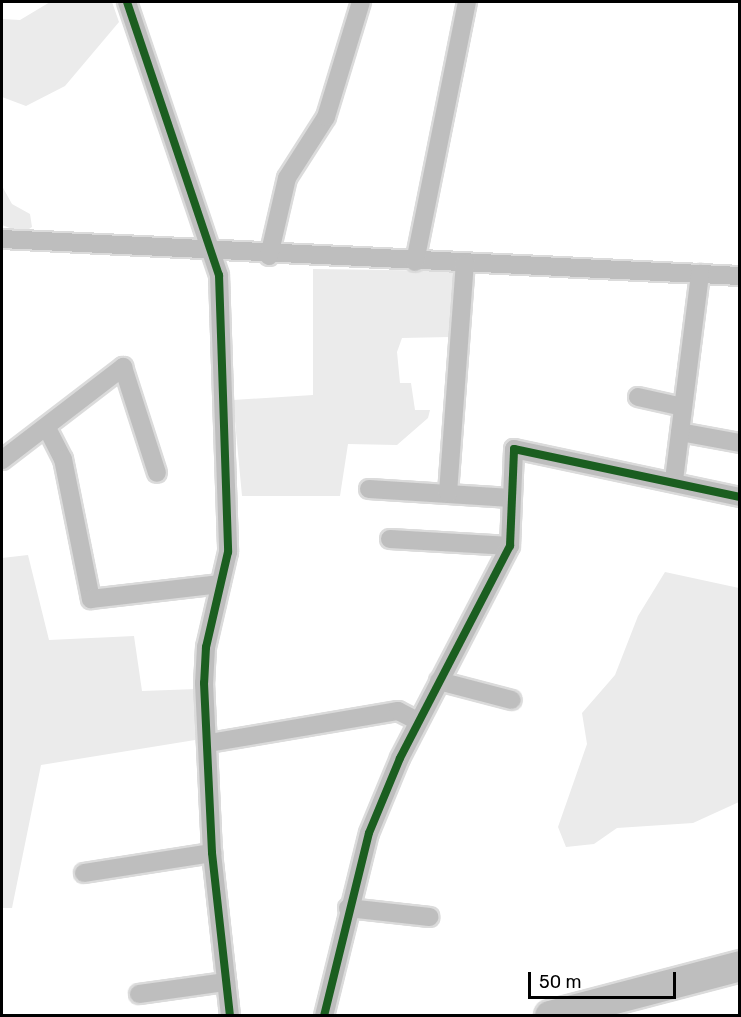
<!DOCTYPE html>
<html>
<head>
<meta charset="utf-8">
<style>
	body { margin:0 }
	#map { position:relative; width:741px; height:1017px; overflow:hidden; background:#fff; font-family:Rubik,sans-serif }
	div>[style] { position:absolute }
	.green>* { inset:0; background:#ebebeb }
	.roads { filter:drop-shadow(2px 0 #dbdbdb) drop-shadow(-2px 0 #dbdbdb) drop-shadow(0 2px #dbdbdb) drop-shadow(0 -2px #dbdbdb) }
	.minor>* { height:18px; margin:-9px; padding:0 9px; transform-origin:9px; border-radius:9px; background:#bebebe }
	.primary>* { height:30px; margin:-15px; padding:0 15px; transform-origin:15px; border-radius:15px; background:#bebebe }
	.cycleway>* { height:8px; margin:-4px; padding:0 4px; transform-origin:4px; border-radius:4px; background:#1b5e20 }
	span { translate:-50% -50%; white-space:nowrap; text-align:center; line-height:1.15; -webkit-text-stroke:6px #fff; paint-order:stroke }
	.frame { position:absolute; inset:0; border:3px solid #000; pointer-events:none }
	.scale { position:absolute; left:528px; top:972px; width:148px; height:27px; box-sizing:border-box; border:3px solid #000; border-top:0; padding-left:8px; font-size:18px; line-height:21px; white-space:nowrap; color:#000; -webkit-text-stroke:4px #fff; paint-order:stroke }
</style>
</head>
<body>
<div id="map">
	<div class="green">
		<div style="clip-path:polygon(50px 2px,112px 2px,119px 22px,65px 86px,26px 106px,2px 97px,2px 19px,20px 20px)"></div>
		<div style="clip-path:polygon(2px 186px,12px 204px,30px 214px,32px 227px,23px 233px,2px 225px)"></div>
		<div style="clip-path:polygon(313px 269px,458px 271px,450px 337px,402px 338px,397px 352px,400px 383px,411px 383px,415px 410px,430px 410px,428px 418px,397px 445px,348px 444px,340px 496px,242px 496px,233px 400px,313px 395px)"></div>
		<div style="clip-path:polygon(28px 555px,49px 640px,134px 636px,142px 691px,197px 689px,195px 740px,41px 765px,12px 908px,2px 908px,2px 558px)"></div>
		<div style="clip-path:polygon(665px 572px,739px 588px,739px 802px,693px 823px,617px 828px,594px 844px,566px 847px,558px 827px,587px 744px,582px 713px,615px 675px,638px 616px)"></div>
	</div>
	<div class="roads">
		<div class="minor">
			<div style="left:127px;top:2px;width:288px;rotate:71.4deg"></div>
			<div style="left:219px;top:275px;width:277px;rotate:88.1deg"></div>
			<div style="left:228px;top:552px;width:98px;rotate:103deg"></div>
			<div style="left:206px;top:647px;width:36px;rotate:93deg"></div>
			<div style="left:204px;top:683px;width:170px;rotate:87.3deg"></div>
			<div style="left:212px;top:853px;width:164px;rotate:83.7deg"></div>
			<div style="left:2px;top:239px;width:739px;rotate:2.87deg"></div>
			<div style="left:269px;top:256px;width:80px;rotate:-77deg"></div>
			<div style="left:287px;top:178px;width:72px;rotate:-57.4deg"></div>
			<div style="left:326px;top:117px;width:120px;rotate:-73.1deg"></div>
			<div style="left:415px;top:262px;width:265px;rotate:-78.7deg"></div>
			<div style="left:638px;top:397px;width:46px;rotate:12.5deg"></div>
			<div style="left:48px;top:430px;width:33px;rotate:63deg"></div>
			<div style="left:63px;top:459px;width:143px;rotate:78.7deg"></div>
			<div style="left:91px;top:599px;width:130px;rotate:-6.6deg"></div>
			<div style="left:680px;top:432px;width:61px;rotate:10.4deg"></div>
			<div style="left:2px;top:460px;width:153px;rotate:-37.5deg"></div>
			<div style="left:123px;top:367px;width:111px;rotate:72.2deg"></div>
			<div style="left:674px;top:480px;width:208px;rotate:-82.8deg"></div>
			<div style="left:369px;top:489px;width:142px;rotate:3.6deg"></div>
			<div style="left:448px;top:493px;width:230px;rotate:-85.8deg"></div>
			<div style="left:390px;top:539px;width:120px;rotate:3.3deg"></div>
			<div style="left:439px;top:681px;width:75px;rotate:14.6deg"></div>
			<div style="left:209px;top:743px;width:192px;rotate:-9.6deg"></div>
			<div style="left:398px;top:711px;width:22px;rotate:27deg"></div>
			<div style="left:84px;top:873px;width:130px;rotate:-8.9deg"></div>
			<div style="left:348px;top:908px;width:82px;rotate:6.3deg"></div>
			<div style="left:139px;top:994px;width:88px;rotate:-7.9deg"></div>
			<div style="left:324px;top:1016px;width:188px;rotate:-76.2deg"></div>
			<div style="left:369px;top:833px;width:81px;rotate:-67.5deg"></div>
			<div style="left:400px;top:758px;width:239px;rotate:-62.6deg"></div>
			<div style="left:510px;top:546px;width:97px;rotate:-87.6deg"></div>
			<div style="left:514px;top:449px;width:231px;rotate:12deg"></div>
		</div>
		<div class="primary">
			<div style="left:550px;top:1016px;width:196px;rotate:-14.7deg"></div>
		</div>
	</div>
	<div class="cycleway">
		<div style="left:127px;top:2px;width:288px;rotate:71.4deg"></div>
		<div style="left:219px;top:275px;width:277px;rotate:88.1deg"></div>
		<div style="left:228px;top:552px;width:98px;rotate:103deg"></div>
		<div style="left:206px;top:647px;width:36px;rotate:93deg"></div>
		<div style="left:204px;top:683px;width:170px;rotate:87.3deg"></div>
		<div style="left:212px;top:853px;width:164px;rotate:83.7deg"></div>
		<div style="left:324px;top:1016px;width:188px;rotate:-76.2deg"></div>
		<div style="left:369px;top:833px;width:81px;rotate:-67.5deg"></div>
		<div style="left:400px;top:758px;width:239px;rotate:-62.6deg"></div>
		<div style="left:510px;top:546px;width:97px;rotate:-87.6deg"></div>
		<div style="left:514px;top:449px;width:231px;rotate:12deg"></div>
	</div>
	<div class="frame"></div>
	<div class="scale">50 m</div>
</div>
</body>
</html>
